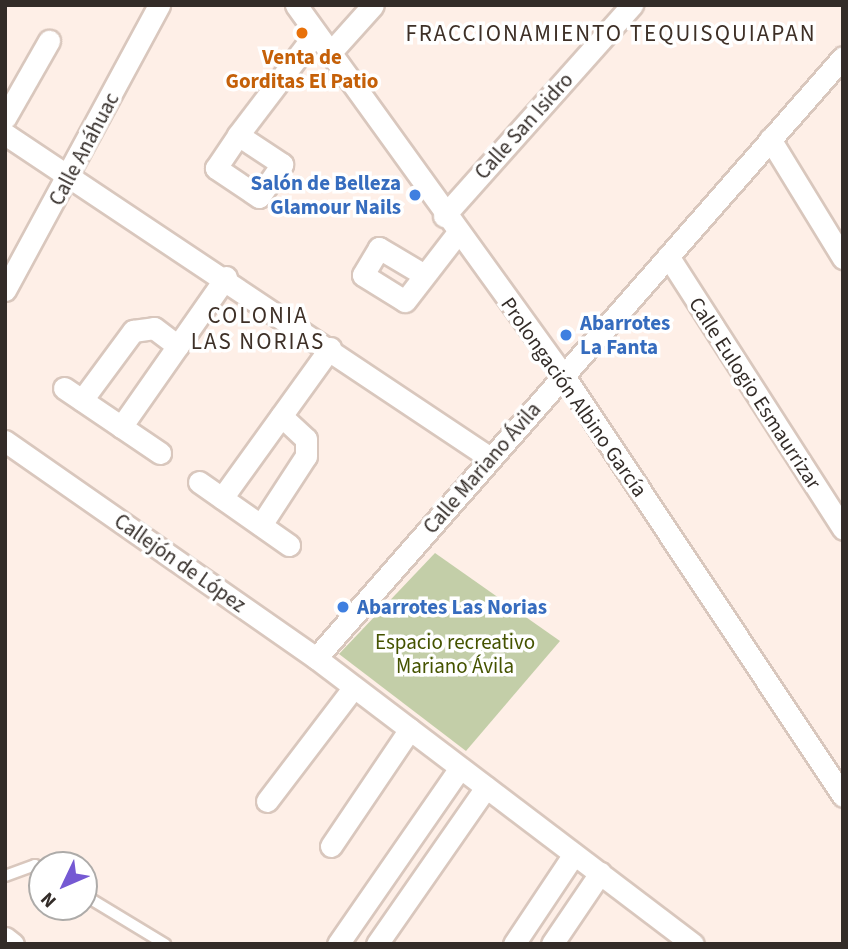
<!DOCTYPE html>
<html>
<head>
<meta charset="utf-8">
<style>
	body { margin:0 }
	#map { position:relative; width:848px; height:949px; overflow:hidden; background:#feefe7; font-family:"Source Sans 3",sans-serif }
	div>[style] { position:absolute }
	.green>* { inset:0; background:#c3cea8 }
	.roads { filter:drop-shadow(2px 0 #d9c7bd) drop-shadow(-2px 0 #d9c7bd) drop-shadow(0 2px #d9c7bd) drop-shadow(0 -2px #d9c7bd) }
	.lane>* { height:10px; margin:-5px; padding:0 5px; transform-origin:5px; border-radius:5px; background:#fff }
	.street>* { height:21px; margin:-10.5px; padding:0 10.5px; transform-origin:10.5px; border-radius:10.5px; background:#fff }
	.dots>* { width:19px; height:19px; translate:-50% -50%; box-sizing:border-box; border:4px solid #fff; border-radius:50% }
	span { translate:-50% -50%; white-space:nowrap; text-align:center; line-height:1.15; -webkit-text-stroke:7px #fff; paint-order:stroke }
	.food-label { font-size:21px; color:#c56008; font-weight:700 }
	.street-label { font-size:21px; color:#332c28 }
	.shop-label { font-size:21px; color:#366cbe; font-weight:700 }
	.right { translate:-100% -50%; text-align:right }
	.left { translate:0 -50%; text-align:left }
	.park-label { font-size:21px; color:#455300 }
	.neighbourhood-label { font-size:23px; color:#3e3027; letter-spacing:2px }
	.frame { position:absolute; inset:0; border:7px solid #332c28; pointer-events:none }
	.north { position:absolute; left:28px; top:851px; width:70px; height:70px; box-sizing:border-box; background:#fff; border:2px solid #adaba9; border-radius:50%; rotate:226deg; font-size:19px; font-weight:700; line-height:28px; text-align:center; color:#332c28 }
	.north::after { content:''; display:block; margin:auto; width:24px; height:32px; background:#7559d3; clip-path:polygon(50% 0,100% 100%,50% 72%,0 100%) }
</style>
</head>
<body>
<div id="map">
	<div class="green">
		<div style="clip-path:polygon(435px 553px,560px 641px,466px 751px,339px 654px)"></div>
	</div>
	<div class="roads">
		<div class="lane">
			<div style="left:5px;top:876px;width:32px;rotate:-20deg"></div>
			<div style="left:35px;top:865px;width:8px;rotate:30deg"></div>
			<div style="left:84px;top:895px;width:95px;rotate:31.2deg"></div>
		</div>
		<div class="street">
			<div style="left:296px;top:5px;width:458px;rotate:54.2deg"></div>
			<div style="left:564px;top:376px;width:504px;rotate:56.4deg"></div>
			<div style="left:330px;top:53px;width:64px;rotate:-48.1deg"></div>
			<div style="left:5px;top:118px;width:89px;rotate:-60.3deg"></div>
			<div style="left:5px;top:134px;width:583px;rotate:33.74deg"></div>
			<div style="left:238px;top:135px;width:53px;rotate:33.4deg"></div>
			<div style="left:282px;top:164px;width:40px;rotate:124.9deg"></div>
			<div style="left:259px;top:197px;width:52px;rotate:-146deg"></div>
			<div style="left:216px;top:168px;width:40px;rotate:-56deg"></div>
			<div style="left:238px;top:135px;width:127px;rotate:-52.7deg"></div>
			<div style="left:770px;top:139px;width:140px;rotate:58.5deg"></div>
			<div style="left:444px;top:216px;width:283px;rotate:-48.3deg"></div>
			<div style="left:668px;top:256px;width:324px;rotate:57.3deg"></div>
			<div style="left:421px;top:273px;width:49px;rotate:-149.2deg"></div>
			<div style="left:379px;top:248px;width:31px;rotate:121deg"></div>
			<div style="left:363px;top:275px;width:49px;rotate:31.8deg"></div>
			<div style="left:405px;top:301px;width:83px;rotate:-52.3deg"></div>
			<div style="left:5px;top:290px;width:324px;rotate:-61.6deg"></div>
			<div style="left:64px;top:388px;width:116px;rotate:34.1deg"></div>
			<div style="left:82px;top:400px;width:86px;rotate:-53.5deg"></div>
			<div style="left:133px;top:331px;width:21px;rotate:-8deg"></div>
			<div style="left:154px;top:328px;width:30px;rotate:37deg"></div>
			<div style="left:121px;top:427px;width:183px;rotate:-55deg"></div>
			<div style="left:5px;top:441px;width:379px;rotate:34.9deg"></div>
			<div style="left:316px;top:658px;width:473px;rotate:37.2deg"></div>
			<div style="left:199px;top:482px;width:110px;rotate:35deg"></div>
			<div style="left:222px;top:498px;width:185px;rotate:-54.2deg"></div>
			<div style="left:261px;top:525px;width:82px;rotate:-56.9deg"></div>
			<div style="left:306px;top:456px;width:17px;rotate:-90deg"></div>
			<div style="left:306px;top:439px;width:34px;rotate:-137deg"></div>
			<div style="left:316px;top:658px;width:799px;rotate:-48.75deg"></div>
			<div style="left:267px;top:801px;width:143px;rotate:-52.7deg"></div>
			<div style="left:331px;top:846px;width:141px;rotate:-56deg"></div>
			<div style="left:5px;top:938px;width:10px;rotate:37deg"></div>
			<div style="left:338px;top:944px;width:214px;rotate:-55.3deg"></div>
			<div style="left:377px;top:944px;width:191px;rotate:-55.2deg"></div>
			<div style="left:514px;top:944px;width:108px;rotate:-56.3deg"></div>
			<div style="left:552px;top:944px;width:86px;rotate:-55.9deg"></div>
		</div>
	</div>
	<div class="dots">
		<div style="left:302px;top:33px;background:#e8710a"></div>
		<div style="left:415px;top:195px;background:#3f7fe0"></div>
		<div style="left:566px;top:335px;background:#3f7fe0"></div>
		<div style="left:343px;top:607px;background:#3f7fe0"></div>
	</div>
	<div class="food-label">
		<span style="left:302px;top:69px">Venta de<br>Gorditas El Patio</span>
	</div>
	<div class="street-label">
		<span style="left:524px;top:126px;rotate:-48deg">Calle San Isidro</span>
		<span style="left:84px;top:149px;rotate:-62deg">Calle Anáhuac</span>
		<span style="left:755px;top:393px;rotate:57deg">Calle Eulogio Esmaurrizar</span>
		<span style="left:574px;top:397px;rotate:55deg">Prolongación Albino García</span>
		<span style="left:482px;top:468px;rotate:-49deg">Calle Mariano Ávila</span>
		<span style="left:180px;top:563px;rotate:35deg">Callejón de López</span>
	</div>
	<div class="shop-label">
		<span class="right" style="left:401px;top:195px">Salón de Belleza<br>Glamour Nails</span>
		<span class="left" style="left:580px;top:335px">Abarrotes<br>La Fanta</span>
		<span class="left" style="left:357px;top:607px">Abarrotes Las Norias</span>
	</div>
	<div class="park-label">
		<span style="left:455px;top:654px">Espacio recreativo<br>Mariano Ávila</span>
	</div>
	<div class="neighbourhood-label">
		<span style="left:611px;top:34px">FRACCIONAMIENTO TEQUISQUIAPAN</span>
		<span style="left:258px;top:329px">COLONIA<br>LAS NORIAS</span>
	</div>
	<div class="frame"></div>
	<div class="north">N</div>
</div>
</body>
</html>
